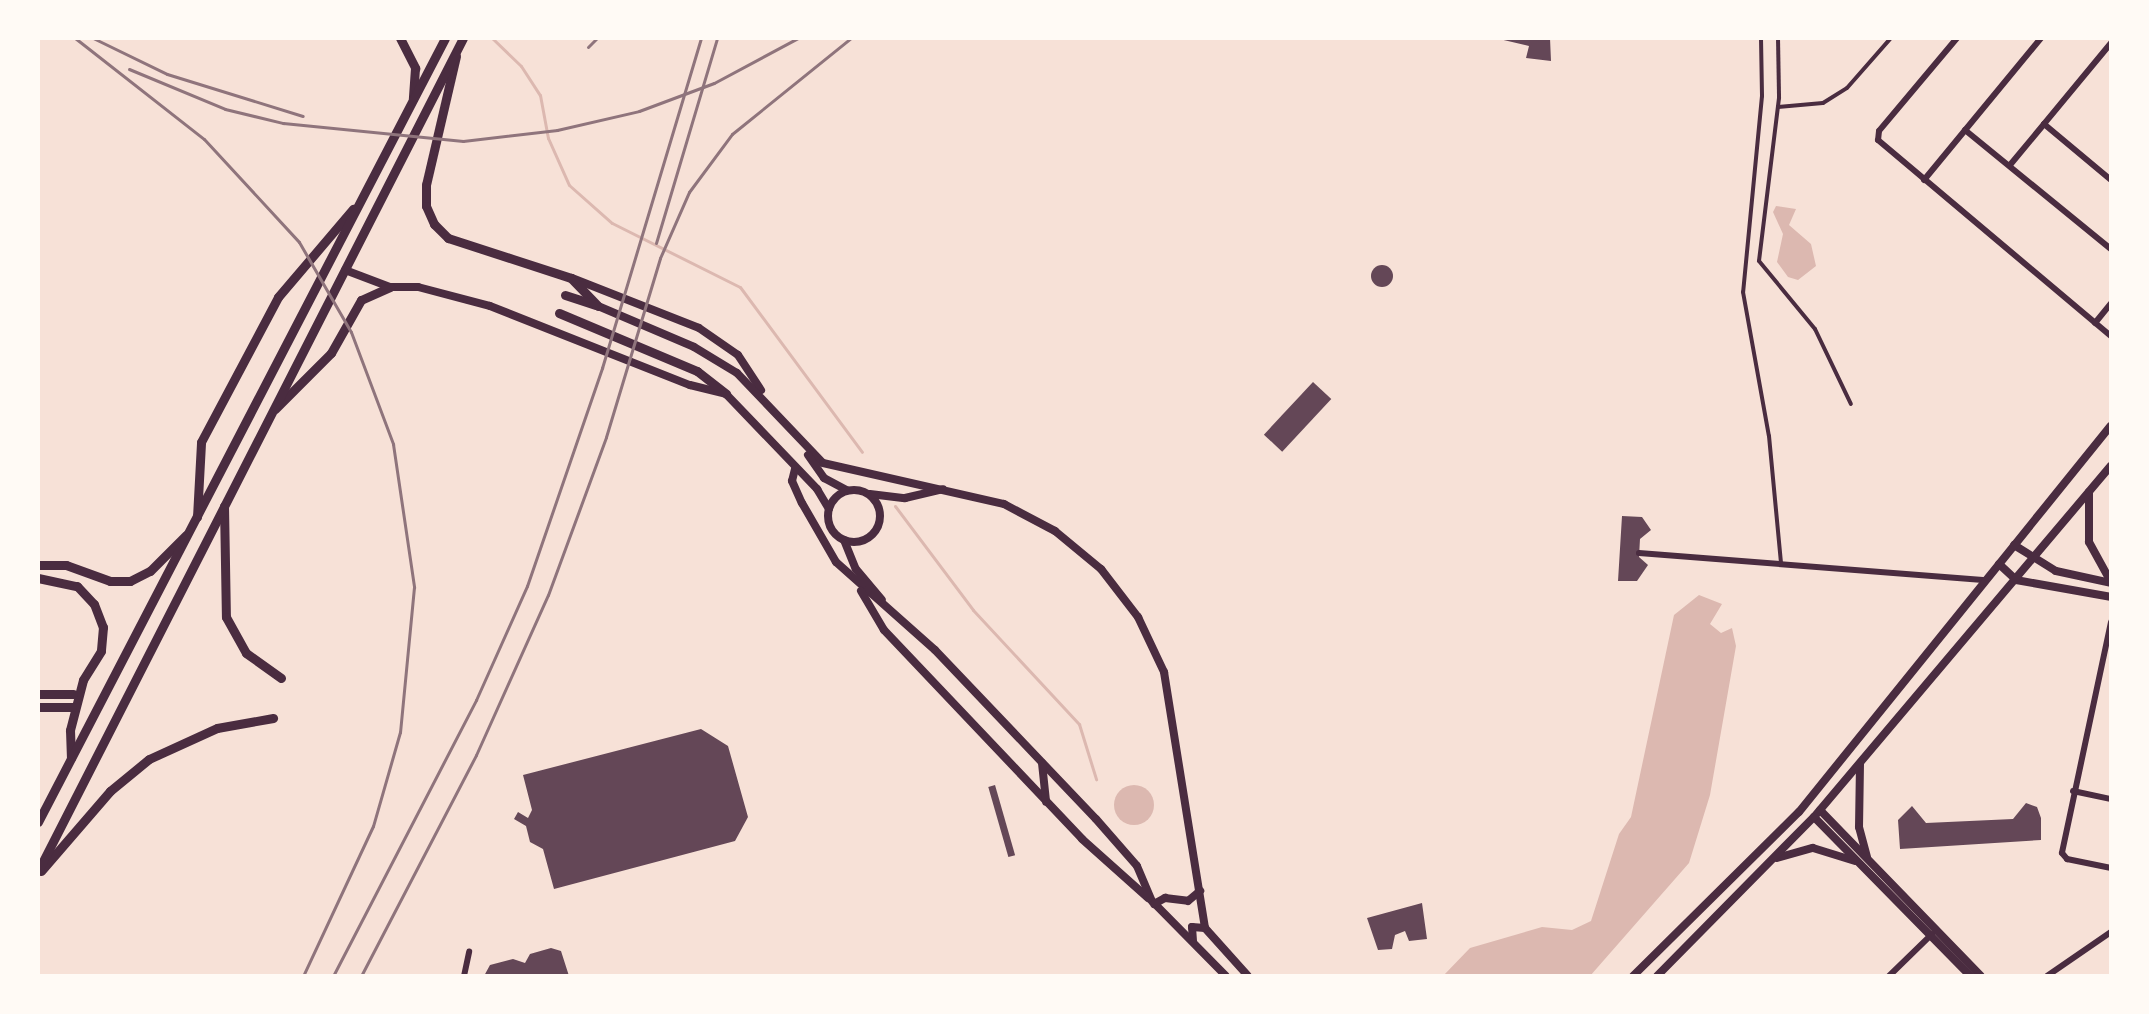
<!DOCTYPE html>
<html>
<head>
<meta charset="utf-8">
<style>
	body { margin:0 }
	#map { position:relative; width:2149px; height:1014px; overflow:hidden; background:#f7e1d7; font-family:"IBM Plex Sans",sans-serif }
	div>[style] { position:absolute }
	.water>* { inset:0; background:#dcb8b0 }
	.round { border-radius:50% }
	.stream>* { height:3px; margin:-1.5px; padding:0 1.5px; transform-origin:1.5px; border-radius:1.5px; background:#dcb8b0 }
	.building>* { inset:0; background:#644757; transform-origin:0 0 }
	.pedestrian>* { height:4px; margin:-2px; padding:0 2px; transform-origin:2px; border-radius:2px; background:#4a2c40 }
	.minor>* { height:6px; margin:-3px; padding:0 3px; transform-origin:3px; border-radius:3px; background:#4a2c40 }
	.secondary>* { height:8px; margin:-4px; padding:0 4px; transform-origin:4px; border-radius:4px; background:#4a2c40 }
	.secondary>.ring { margin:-4px; padding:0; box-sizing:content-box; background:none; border:8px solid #4a2c40; border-radius:50% }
	.primary>* { height:9px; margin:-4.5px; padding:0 4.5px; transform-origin:4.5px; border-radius:4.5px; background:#4a2c40 }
	.trunk>* { height:9px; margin:-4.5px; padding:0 4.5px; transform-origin:4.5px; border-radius:4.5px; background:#4a2c40 }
	.rail>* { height:3px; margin:-1.5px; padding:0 1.5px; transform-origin:1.5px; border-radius:1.5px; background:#8f747c }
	span { translate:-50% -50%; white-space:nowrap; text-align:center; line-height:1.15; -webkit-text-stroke:6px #fffaf5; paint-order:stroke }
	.frame { position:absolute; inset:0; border:40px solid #fffaf5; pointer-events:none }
</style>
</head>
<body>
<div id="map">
	<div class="water">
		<div style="clip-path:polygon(1776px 206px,1796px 209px,1789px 225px,1811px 244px,1816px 266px,1798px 280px,1788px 277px,1777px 262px,1783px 234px,1773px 212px)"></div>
		<div style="clip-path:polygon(1699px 595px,1722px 604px,1710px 624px,1721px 633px,1732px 628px,1736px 646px,1710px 795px,1689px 863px,1590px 976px,1443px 976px,1470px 948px,1542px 927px,1572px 930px,1591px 921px,1619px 834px,1631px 817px,1674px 615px)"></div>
		<div class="round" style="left:1114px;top:785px;width:40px;height:40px"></div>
	</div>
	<div class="stream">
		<div style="left:492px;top:38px;width:40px;rotate:44deg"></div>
		<div style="left:521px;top:66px;width:35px;rotate:57deg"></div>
		<div style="left:540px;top:95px;width:44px;rotate:79.5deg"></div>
		<div style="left:548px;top:138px;width:51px;rotate:65.9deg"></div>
		<div style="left:569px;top:185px;width:57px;rotate:41.5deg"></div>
		<div style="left:612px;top:223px;width:143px;rotate:26.6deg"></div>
		<div style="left:740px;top:287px;width:205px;rotate:53.5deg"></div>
		<div style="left:895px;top:506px;width:130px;rotate:53.1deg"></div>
		<div style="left:973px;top:610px;width:156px;rotate:47.1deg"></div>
		<div style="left:1079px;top:724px;width:58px;rotate:72.8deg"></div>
	</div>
	<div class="building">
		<div style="clip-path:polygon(1495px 38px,1550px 38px,1551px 61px,1526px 58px,1529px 46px)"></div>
		<div class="round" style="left:1371px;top:265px;width:22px;height:22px"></div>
		<div style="left:1313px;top:382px;width:25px;height:72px;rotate:43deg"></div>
		<div style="clip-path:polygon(1622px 516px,1642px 517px,1651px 530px,1640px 539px,1639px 557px,1648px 565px,1637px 581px,1618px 581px)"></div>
		<div style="clip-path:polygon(701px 729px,728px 746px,748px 817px,735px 841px,554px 889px,543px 849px,530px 842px,526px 826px,514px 819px,518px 812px,528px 818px,532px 810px,523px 775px)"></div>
		<div style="left:995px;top:785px;width:73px;height:7px;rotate:74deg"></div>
		<div style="clip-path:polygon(2026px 803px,2037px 807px,2041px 818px,2041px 840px,1900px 849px,1898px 820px,1912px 806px,1926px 823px,2013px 819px)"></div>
		<div style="clip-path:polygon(1422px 903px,1427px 939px,1409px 941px,1405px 931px,1395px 935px,1392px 949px,1378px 950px,1367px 918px)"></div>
		<div style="clip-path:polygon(551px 948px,561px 951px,569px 976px,484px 976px,490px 965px,513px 959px,525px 963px,530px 954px)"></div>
	</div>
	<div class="pedestrian">
		<div style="left:1761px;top:38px;width:58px;rotate:89deg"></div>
		<div style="left:1762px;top:96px;width:197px;rotate:95.5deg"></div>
		<div style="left:1743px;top:292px;width:146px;rotate:79.8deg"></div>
		<div style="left:1769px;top:436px;width:129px;rotate:84.6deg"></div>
		<div style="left:1778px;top:38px;width:60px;rotate:89deg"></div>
		<div style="left:1779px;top:98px;width:164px;rotate:97deg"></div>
		<div style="left:1759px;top:261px;width:88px;rotate:50.5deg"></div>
		<div style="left:1815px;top:329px;width:83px;rotate:64.4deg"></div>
		<div style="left:1778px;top:107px;width:45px;rotate:-5.1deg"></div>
		<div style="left:1823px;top:103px;width:28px;rotate:-32deg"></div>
		<div style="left:1847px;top:88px;width:67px;rotate:-48.7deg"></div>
	</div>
	<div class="minor">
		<div style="left:1957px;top:38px;width:121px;rotate:130deg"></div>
		<div style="left:1879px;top:131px;width:9px;rotate:96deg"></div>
		<div style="left:1878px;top:140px;width:304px;rotate:40.1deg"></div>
		<div style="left:2111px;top:43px;width:105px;rotate:129.6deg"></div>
		<div style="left:2044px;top:124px;width:87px;rotate:39.9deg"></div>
		<div style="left:1965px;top:130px;width:188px;rotate:39.2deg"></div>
		<div style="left:2010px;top:165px;width:53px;rotate:-50.3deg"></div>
		<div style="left:1924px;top:180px;width:184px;rotate:-50.5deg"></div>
		<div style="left:2095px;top:323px;width:26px;rotate:-51deg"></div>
		<div style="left:1639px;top:553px;width:345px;rotate:4.5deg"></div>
		<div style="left:2111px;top:622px;width:236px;rotate:102deg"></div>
		<div style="left:2062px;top:853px;width:8px;rotate:50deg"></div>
		<div style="left:2067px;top:859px;width:45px;rotate:11.6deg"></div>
		<div style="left:2073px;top:791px;width:39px;rotate:12deg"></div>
		<div style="left:464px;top:976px;width:25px;rotate:-78deg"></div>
		<div style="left:1889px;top:976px;width:60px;rotate:-44.3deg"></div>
		<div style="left:2047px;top:976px;width:78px;rotate:-34.5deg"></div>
	</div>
	<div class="secondary">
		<div style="left:345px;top:270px;width:48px;rotate:20.7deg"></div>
		<div style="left:390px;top:287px;width:28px"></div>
		<div style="left:418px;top:287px;width:74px;rotate:14.8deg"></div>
		<div style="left:490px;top:306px;width:215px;rotate:21.6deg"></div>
		<div style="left:690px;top:385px;width:37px;rotate:14deg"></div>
		<div style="left:726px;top:394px;width:132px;rotate:46.2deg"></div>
		<div style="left:817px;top:489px;width:23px;rotate:59deg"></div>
		<div style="left:572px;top:278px;width:136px;rotate:21.5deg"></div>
		<div style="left:699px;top:328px;width:47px;rotate:34.7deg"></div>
		<div style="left:738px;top:355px;width:42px;rotate:56.7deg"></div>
		<div style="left:598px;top:306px;width:104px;rotate:23.1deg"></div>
		<div style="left:694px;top:347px;width:50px;rotate:31.2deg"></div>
		<div style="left:737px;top:373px;width:124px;rotate:46.3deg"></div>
		<div style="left:823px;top:463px;width:186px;rotate:12.8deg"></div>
		<div style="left:1004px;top:504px;width:58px;rotate:27.9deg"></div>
		<div style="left:1055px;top:531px;width:60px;rotate:39.6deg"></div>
		<div style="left:1101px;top:569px;width:61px;rotate:52.4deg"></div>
		<div style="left:1138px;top:617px;width:61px;rotate:64.7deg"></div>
		<div style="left:1164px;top:672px;width:259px;rotate:80.9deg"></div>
		<div style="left:1205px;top:928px;width:64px;rotate:48.1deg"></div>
		<div style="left:808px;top:455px;width:28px;rotate:55deg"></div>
		<div style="left:824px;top:478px;width:26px;rotate:28deg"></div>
		<div style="left:795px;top:469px;width:12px;rotate:104deg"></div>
		<div style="left:792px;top:481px;width:24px;rotate:66deg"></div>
		<div style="left:802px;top:503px;width:68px;rotate:60deg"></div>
		<div style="left:836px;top:562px;width:132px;rotate:41.6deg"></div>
		<div style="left:935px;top:650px;width:233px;rotate:46.4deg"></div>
		<div style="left:1096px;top:819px;width:62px;rotate:48.9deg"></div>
		<div style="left:1137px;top:866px;width:38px;rotate:67deg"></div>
		<div style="left:1152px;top:901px;width:105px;rotate:45.4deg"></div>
		<div class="ring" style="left:828px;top:490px;width:44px;height:44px"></div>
		<div style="left:2089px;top:492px;width:50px;rotate:90deg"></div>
		<div style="left:2089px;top:542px;width:46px;rotate:61.2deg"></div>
		<div style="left:870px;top:494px;width:35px;rotate:7deg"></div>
		<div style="left:905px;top:498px;width:39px;rotate:-13deg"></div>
		<div style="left:844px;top:540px;width:31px;rotate:68deg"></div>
		<div style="left:856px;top:569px;width:40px;rotate:50deg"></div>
		<div style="left:2014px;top:545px;width:49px;rotate:31.8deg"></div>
		<div style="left:2056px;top:571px;width:56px;rotate:12.3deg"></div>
		<div style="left:1999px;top:564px;width:23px;rotate:43deg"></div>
		<div style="left:2016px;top:580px;width:97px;rotate:10.1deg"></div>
		<div style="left:861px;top:591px;width:45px;rotate:59.5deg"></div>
		<div style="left:884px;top:630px;width:288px;rotate:46.5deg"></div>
		<div style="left:1082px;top:839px;width:89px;rotate:41.8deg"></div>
		<div style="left:1042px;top:763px;width:39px;rotate:84deg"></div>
		<div style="left:1860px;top:764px;width:63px;rotate:90.9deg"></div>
		<div style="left:1859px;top:827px;width:31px;rotate:75deg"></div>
		<div style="left:1820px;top:810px;width:231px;rotate:45.9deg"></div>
		<div style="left:1814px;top:817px;width:223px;rotate:45.5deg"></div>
		<div style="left:1777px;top:858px;width:37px;rotate:-16deg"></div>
		<div style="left:1813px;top:848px;width:44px;rotate:17.2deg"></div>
		<div style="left:1154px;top:904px;width:13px;rotate:-29deg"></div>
		<div style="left:1165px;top:898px;width:23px;rotate:7deg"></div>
		<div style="left:1188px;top:901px;width:16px;rotate:-40deg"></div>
		<div style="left:1193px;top:941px;width:14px;rotate:-94deg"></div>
		<div style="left:1192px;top:927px;width:13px;rotate:4deg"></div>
		<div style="left:1633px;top:976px;width:233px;rotate:-44.7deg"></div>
		<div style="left:1799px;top:812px;width:496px;rotate:-51.1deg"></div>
		<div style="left:1657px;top:976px;width:223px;rotate:-45.4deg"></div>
		<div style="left:1814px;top:817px;width:460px;rotate:-49.8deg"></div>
	</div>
	<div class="primary">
		<div style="left:400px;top:38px;width:34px;rotate:63deg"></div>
		<div style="left:415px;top:68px;width:31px;rotate:94deg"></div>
		<div style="left:456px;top:56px;width:132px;rotate:103.1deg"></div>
		<div style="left:426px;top:185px;width:21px;rotate:90deg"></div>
		<div style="left:426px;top:206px;width:20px;rotate:66deg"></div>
		<div style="left:434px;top:224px;width:20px;rotate:45deg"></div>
		<div style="left:448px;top:238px;width:129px;rotate:18deg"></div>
		<div style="left:571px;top:278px;width:39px;rotate:46deg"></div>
		<div style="left:565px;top:295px;width:32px;rotate:18deg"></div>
		<div style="left:559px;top:313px;width:150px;rotate:22.8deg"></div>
		<div style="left:697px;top:371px;width:37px;rotate:38deg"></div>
		<div style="left:275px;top:409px;width:79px;rotate:-45deg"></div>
		<div style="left:331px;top:353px;width:61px;rotate:-60.5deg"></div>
		<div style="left:361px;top:300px;width:32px;rotate:-24deg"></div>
		<div style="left:224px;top:506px;width:111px;rotate:89deg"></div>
		<div style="left:226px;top:617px;width:41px;rotate:60.9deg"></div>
		<div style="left:246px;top:653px;width:43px;rotate:35.5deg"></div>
		<div style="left:197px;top:517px;width:75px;rotate:-86.9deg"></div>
		<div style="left:201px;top:442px;width:164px;rotate:-62deg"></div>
		<div style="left:278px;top:297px;width:116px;rotate:-49.6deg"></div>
		<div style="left:38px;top:565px;width:28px"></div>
		<div style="left:66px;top:565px;width:47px;rotate:20deg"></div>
		<div style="left:110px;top:581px;width:20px"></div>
		<div style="left:130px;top:581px;width:22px;rotate:-27deg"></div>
		<div style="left:150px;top:571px;width:51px;rotate:-45deg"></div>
		<div style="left:38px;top:578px;width:40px;rotate:12deg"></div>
		<div style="left:77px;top:586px;width:25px;rotate:47deg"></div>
		<div style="left:94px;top:604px;width:25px;rotate:69deg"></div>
		<div style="left:103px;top:627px;width:24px;rotate:95deg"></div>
		<div style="left:101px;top:651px;width:34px;rotate:122deg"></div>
		<div style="left:83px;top:680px;width:52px;rotate:104.6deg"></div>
		<div style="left:70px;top:730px;width:28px;rotate:88deg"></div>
		<div style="left:38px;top:694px;width:35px"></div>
		<div style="left:38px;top:707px;width:34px"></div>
		<div style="left:41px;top:871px;width:106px;rotate:-49.2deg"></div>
		<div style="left:110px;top:791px;width:50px;rotate:-39.4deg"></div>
		<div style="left:149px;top:759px;width:75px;rotate:-24.5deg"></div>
		<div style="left:217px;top:728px;width:57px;rotate:-10.1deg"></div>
	</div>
	<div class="trunk">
		<div style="left:38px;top:822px;width:883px;rotate:-62.56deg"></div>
		<div style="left:38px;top:871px;width:935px;rotate:-62.97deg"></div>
	</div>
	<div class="rail">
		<div style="left:75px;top:38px;width:164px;rotate:38.1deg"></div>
		<div style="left:204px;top:139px;width:140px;rotate:47.3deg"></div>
		<div style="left:299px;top:242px;width:104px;rotate:60deg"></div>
		<div style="left:351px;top:332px;width:120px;rotate:69.4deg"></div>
		<div style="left:393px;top:444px;width:145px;rotate:81.6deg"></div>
		<div style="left:414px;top:587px;width:146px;rotate:95.5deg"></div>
		<div style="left:400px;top:732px;width:98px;rotate:106deg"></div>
		<div style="left:373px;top:826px;width:166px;rotate:115deg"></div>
		<div style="left:93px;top:38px;width:82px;rotate:25.9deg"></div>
		<div style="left:167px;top:74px;width:142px;rotate:17.2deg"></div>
		<div style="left:588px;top:47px;width:13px;rotate:-45deg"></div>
		<div style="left:129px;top:69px;width:104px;rotate:22.6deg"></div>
		<div style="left:225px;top:109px;width:60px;rotate:13.6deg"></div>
		<div style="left:283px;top:123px;width:181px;rotate:5.7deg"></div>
		<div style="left:463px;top:141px;width:95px;rotate:-6.7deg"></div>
		<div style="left:557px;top:130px;width:84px;rotate:-13deg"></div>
		<div style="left:639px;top:111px;width:80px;rotate:-20.5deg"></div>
		<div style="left:714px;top:83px;width:95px;rotate:-28.2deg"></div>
		<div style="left:656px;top:243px;width:214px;rotate:-73.4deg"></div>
		<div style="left:333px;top:976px;width:311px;rotate:-62.6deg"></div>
		<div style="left:476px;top:700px;width:125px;rotate:-65.9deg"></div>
		<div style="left:527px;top:586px;width:231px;rotate:-71deg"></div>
		<div style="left:602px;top:368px;width:345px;rotate:-73.3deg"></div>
		<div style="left:361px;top:976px;width:249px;rotate:-62.5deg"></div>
		<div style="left:476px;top:755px;width:175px;rotate:-65.8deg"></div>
		<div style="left:548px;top:595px;width:168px;rotate:-69.8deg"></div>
		<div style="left:606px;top:437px;width:187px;rotate:-73.2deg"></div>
		<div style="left:660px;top:258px;width:72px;rotate:-66.3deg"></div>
		<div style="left:689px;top:192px;width:72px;rotate:-53.4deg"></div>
		<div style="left:732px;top:134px;width:153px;rotate:-38.9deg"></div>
	</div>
	<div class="frame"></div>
</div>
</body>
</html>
